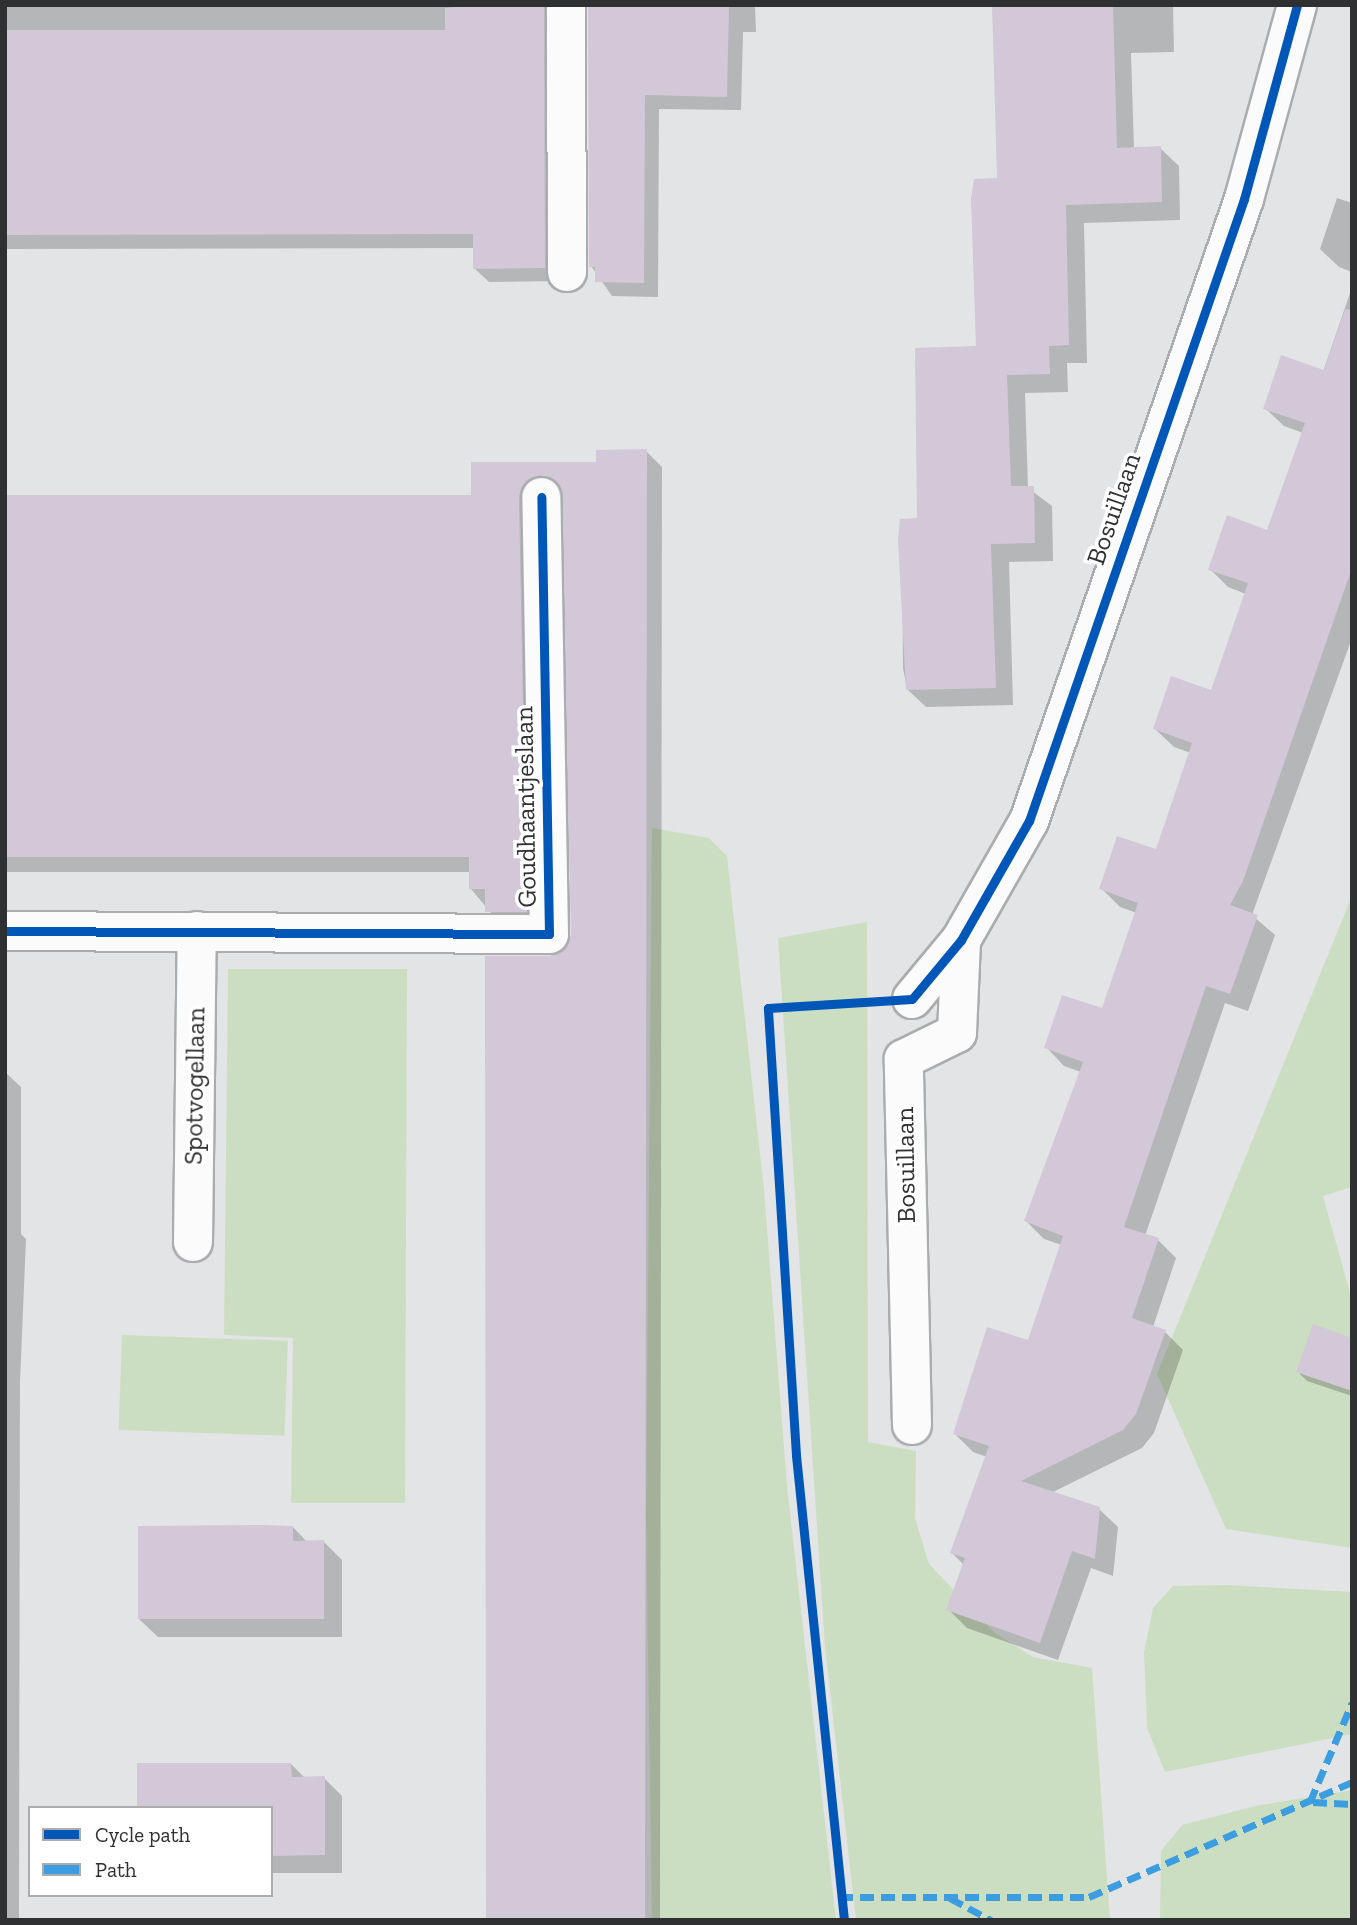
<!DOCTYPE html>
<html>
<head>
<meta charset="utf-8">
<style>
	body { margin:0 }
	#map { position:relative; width:1357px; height:1925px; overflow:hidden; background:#e3e4e6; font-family:"Zilla Slab",serif }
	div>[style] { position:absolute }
	.green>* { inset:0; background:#ccdec2; transform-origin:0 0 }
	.shadow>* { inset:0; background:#0003 }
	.building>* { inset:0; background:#d2c8d7 }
	.roads { filter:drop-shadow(2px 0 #abacad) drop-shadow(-2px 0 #abacad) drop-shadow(0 2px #abacad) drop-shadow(0 -2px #abacad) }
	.minor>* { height:38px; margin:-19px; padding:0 19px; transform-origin:19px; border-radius:19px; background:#fbfbfb }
	.quiet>* { height:7px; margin-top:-3.5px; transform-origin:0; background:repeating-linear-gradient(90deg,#3d9de1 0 14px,transparent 0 21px) }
	.cycleway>* { height:9px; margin:-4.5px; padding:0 4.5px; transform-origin:4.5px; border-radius:4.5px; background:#0057b8 }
	span { translate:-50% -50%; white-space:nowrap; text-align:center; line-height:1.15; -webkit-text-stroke:7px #fff; paint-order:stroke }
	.street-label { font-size:26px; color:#2f3031 }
	.frame { position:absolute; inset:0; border:7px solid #2f3031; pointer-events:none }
	.legend { position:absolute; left:28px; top:1806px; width:245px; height:91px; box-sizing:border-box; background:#fff; border:2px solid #acacad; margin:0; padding:9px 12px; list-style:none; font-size:21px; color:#2f3031 }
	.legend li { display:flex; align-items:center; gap:14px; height:35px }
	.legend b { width:35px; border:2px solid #acacad }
</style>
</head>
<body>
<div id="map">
	<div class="green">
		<div style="clip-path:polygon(652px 828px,709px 838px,727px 856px,764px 1190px,787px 1486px,836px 1920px,652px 1920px,646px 1517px)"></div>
		<div style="clip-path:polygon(1352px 896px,1352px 1187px,1323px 1196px,1352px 1300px,1352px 1548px,1226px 1529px,1157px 1374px)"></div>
		<div style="clip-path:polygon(867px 922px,868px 1442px,916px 1451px,915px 1518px,929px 1564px,995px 1633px,1033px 1657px,1092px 1668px,1110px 1920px,856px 1920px,825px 1647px,778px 938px)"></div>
		<div style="clip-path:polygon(228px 969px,407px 969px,405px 1503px,291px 1503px,293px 1338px,224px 1335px)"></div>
		<div style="left:122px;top:1335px;width:166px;height:95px;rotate:2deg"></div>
		<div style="clip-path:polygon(1227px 1585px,1352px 1592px,1352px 1734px,1165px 1772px,1147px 1728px,1144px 1652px,1153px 1608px,1173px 1586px)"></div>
		<div style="clip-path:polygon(1352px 1790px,1352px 1920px,1160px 1920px,1161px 1851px,1182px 1825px,1255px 1806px)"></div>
	</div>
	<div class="shadow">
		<div style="clip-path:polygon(5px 5px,566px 5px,559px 281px,489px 282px,474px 268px,475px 248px,5px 249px)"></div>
		<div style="clip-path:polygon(590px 5px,755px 5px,756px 32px,743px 32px,741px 110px,659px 109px,658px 297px,612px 296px,591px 266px)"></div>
		<div style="clip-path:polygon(994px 5px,1173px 5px,1174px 52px,1131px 53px,1134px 149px,1160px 148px,1179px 166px,1180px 220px,1084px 223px,1087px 363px,1067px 363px,1068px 392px,1025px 393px,1028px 488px,1052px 506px,1053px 561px,1009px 562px,1013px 705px,926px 707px,907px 689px,903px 668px,902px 520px,919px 520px,978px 348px,999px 180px)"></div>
		<div style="clip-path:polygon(1337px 198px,1352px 203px,1352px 272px,1339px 267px,1320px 249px)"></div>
		<div style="clip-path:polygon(1352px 287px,1352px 638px,1252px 915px,1275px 935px,1248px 1011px,1225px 1003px,1145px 1236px,1158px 1240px,1176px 1258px,1153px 1327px,1165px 1332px,1183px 1350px,1154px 1433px,1142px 1448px,1051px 1493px,1099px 1509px,1118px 1527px,1113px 1576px,1091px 1568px,1058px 1660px,967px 1628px,948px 1609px,964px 1565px,952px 1553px,987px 1457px,973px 1452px,955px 1434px,1029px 1343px,1062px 1245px,1044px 1239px,1026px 1221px,1081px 1072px,1064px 1066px,1046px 1047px,1103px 1011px,1137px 913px,1120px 907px,1101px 888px,1158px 851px,1191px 753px,1174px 747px,1155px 729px,1212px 693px,1246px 594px,1228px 587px,1210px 569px,1268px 532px,1303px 433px,1284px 426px,1265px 408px,1323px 372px)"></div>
		<div style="clip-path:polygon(646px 451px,662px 467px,660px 1920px,488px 1920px,550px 958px,569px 946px,573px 935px,561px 492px,546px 493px,541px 927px,502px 926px,471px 889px,471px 872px,5px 872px,5px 497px,473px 497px,473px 463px,597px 464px)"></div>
		<div style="clip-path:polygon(5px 1072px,21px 1087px,21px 1234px,26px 1239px,20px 1382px,19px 1920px,5px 1920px)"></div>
		<div style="clip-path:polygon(1352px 1340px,1352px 1396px,1307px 1381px,1298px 1372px)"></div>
		<div style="clip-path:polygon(293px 1527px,307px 1542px,324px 1542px,342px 1560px,342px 1637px,158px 1637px,139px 1619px)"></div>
		<div style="clip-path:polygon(291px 1764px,305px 1778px,324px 1778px,342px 1796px,342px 1873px,271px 1873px,271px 1808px)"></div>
	</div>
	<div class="building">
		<div style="clip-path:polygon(473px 5px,544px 5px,545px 268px,473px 269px,473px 234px,5px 235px,5px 30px,445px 30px,445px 8px)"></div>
		<div style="clip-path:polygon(588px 5px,729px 5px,727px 97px,645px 95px,644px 283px,595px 282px,595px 267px,589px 267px)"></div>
		<div style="clip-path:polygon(992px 5px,1113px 5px,1117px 148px,1161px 146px,1162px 202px,1066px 205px,1069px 345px,1049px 346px,1050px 374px,1007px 375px,1011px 486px,1034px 486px,1035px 543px,991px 544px,996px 688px,906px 690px,898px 540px,900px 519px,917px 518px,915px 348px,976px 346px,971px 199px,974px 179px,997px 178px)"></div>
		<div style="clip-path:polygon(1345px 309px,1352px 310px,1352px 568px,1243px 881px,1230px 905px,1258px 915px,1230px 994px,1206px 986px,1124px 1227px,1159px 1238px,1132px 1318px,1166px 1330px,1136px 1414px,1123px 1430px,1021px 1481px,1100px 1507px,1095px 1559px,1072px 1551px,1040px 1643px,946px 1610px,965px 1558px,950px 1553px,989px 1446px,953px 1434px,987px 1327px,1028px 1340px,1063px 1236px,1024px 1221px,1083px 1062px,1044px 1048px,1062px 995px,1102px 1008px,1138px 903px,1099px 889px,1108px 863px,1117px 836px,1156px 849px,1192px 743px,1153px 729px,1171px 676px,1211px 690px,1248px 583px,1208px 570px,1227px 515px,1267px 530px,1305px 423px,1263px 409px,1281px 355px,1324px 370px)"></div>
		<div style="clip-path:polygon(647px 449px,645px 1920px,486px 1920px,485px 956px,550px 956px,568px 945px,571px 934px,560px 486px,540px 475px,522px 486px,519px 497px,527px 912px,485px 912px,485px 889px,469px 889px,469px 857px,5px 857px,5px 495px,471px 495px,471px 462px,596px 462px,596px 450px)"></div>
		<div style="clip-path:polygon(1313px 1324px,1352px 1338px,1352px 1391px,1296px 1372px)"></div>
		<div style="clip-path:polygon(262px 1525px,293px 1526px,293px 1541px,324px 1540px,324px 1619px,138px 1619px,138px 1526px)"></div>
		<div style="clip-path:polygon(137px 1763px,291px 1763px,292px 1777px,325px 1776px,325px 1855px,271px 1856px,271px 1808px,137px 1808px)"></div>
	</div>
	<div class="roads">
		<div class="minor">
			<div style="left:566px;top:5px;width:267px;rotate:89.8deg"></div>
			<div style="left:5px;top:931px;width:544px;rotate:0.32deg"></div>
			<div style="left:549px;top:934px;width:437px;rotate:-91deg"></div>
			<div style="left:912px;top:999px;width:77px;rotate:-50.3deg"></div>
			<div style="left:961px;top:940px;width:137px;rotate:-60.3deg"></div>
			<div style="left:1029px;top:821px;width:658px;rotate:-70.93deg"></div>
			<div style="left:1244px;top:199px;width:201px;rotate:-74.7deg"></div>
			<div style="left:193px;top:1242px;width:311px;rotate:-89.3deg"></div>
			<div style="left:912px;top:1425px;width:366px;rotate:-91.3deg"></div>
			<div style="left:904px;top:1059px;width:59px;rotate:-26.1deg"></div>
			<div style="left:957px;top:1033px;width:93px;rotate:-87.5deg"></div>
		</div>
	</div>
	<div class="quiet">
		<div style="left:1310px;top:1802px;width:108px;rotate:-67deg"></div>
		<div style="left:1313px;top:1802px;width:39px;rotate:3deg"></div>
		<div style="left:839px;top:1897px;width:250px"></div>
		<div style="left:1089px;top:1897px;width:287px;rotate:-23.6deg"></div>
		<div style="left:950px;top:1898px;width:47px;rotate:28.2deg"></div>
	</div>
	<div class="cycleway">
		<div style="left:5px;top:931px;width:544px;rotate:0.32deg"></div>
		<div style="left:549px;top:934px;width:437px;rotate:-91deg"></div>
		<div style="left:844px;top:1920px;width:467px;rotate:-95.9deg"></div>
		<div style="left:796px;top:1455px;width:448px;rotate:-93.6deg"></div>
		<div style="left:768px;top:1008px;width:144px;rotate:-3.6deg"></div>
		<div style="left:912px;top:999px;width:77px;rotate:-50.3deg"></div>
		<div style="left:961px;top:940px;width:137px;rotate:-60.3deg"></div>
		<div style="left:1029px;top:821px;width:658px;rotate:-70.93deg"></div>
		<div style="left:1244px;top:199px;width:201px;rotate:-74.7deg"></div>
	</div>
	<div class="street-label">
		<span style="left:1114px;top:509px;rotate:-71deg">Bosuillaan</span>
		<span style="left:526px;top:807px;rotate:-91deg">Goudhaantjeslaan</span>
		<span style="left:195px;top:1086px;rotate:-89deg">Spotvogellaan</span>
		<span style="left:906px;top:1165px;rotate:-91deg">Bosuillaan</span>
	</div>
	<div class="frame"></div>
	<ul class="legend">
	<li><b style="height:9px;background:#0057b8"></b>Cycle path</li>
	<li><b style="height:9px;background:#3d9de1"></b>Path</li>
	</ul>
</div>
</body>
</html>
